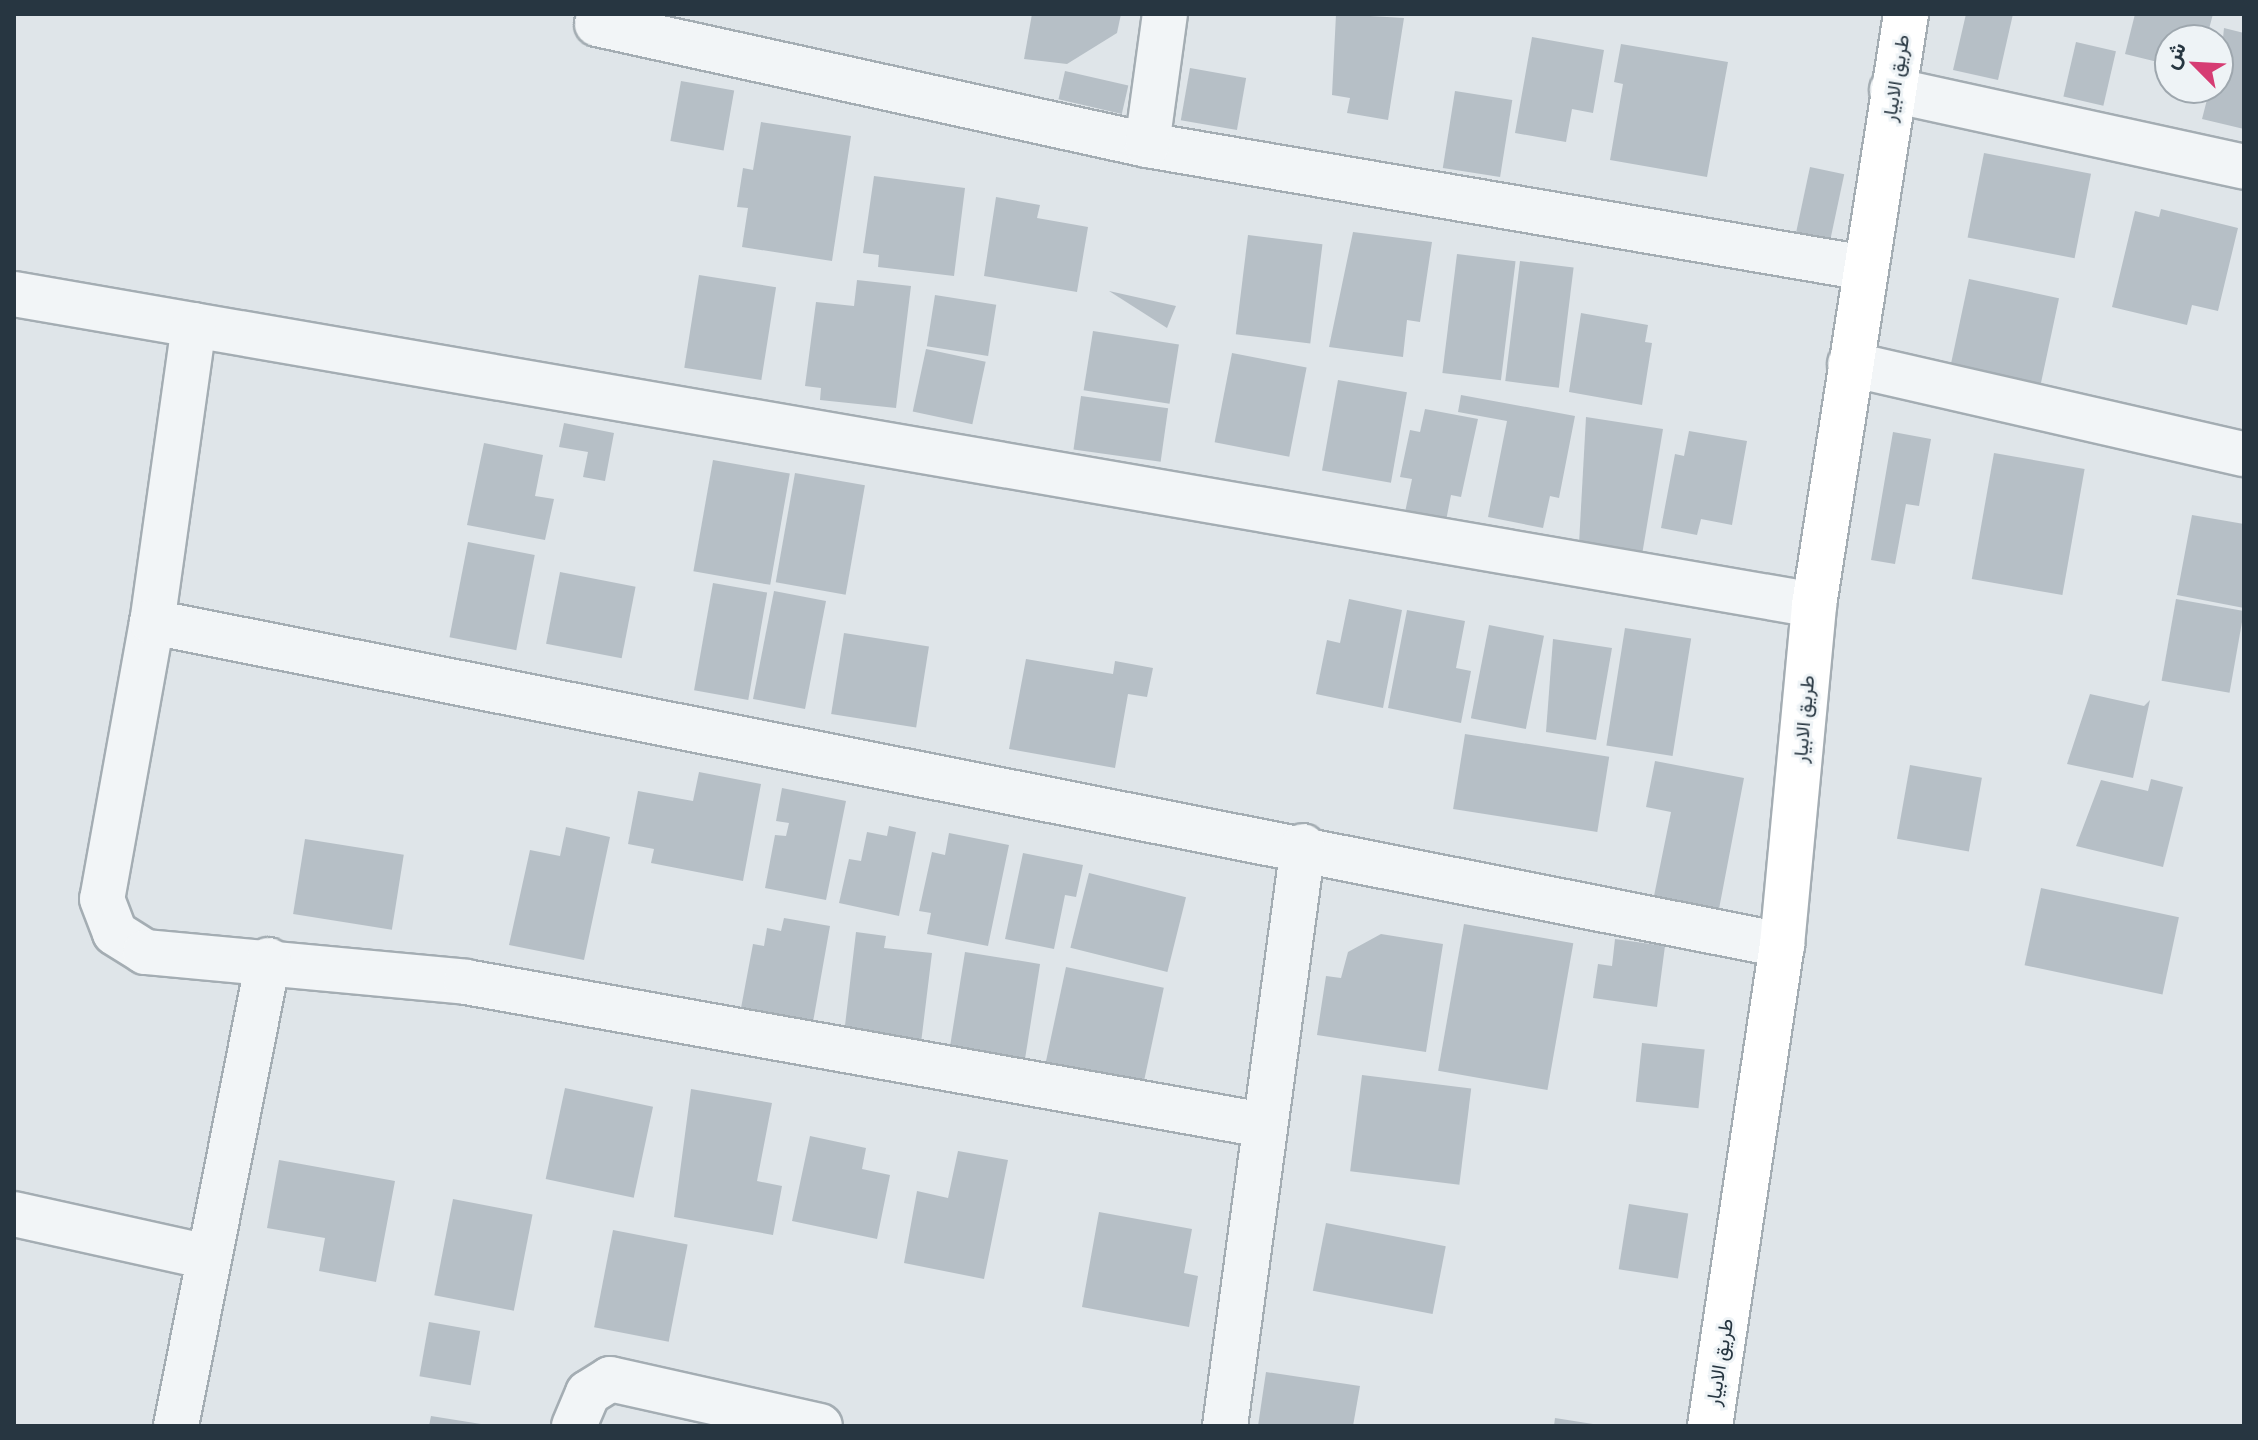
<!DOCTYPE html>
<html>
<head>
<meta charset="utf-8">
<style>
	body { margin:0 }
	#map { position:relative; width:2258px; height:1440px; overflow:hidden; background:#dfe5e9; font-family:"Titillium Web",Vazirmatn,sans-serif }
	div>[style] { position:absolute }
	.building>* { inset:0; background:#b6bfc6; transform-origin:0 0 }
	.roads { filter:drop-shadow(2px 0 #a4adb3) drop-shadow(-2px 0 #a4adb3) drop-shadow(0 2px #a4adb3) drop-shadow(0 -2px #a4adb3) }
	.minor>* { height:44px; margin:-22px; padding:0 22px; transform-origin:22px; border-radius:22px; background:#f2f5f7 }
	.major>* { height:44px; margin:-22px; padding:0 22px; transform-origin:22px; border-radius:22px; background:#fff }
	span { translate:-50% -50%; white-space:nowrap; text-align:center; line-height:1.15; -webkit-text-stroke:6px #eef3f6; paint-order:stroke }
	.street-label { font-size:20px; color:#273641 }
	.frame { position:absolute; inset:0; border:16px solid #273641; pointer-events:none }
	.north { position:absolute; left:2154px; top:24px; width:80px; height:80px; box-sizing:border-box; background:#eef3f6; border:2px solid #9ea7ae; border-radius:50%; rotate:294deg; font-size:22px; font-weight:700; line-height:32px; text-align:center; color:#273641 }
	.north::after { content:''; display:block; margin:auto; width:28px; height:36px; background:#d63c73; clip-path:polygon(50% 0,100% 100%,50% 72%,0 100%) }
</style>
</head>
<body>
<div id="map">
	<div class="building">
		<div style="clip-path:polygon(1032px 14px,1121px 14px,1117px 33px,1067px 64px,1024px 59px)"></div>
		<div style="clip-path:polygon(1336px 14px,1404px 18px,1388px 120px,1347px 113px,1350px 98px,1332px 95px)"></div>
		<div style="clip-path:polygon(1966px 14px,2013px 14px,1998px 80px,1953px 70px)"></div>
		<div style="clip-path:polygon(2135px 14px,2213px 14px,2209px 29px,2196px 26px,2193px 40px,2170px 40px,2170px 65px,2125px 54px)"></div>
		<div style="clip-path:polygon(2224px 28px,2244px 33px,2244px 129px,2202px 119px,2210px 88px,2218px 88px)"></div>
		<div style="clip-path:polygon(1532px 37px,1604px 50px,1593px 113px,1572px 109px,1566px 142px,1515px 133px)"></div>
		<div style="left:2076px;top:42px;width:41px;height:56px;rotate:13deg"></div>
		<div style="clip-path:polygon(1621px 44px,1728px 62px,1707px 177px,1610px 160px,1623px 84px,1614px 82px)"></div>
		<div style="left:1190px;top:68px;width:57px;height:53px;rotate:10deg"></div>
		<div style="left:1065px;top:71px;width:65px;height:29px;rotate:13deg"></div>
		<div style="left:681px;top:81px;width:54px;height:61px;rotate:10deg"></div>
		<div style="left:1455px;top:91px;width:58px;height:78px;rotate:9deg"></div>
		<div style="clip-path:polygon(761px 122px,851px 136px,832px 261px,742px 247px,748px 208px,737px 207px,743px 168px,753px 170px)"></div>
		<div style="left:1984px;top:153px;width:109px;height:86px;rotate:11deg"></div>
		<div style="left:1810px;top:167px;width:35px;height:68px;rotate:12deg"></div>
		<div style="clip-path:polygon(874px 176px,965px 188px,954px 276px,878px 267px,879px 255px,863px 253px)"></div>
		<div style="clip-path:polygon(996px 197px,1040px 205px,1037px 218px,1088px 227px,1077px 292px,984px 276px)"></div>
		<div style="clip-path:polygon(2161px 209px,2238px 228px,2218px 311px,2192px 305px,2187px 325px,2112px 307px,2135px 211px,2159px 217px)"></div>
		<div style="clip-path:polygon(1353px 232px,1432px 242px,1420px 322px,1407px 320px,1403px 357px,1329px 347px)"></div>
		<div style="left:1248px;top:235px;width:75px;height:100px;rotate:7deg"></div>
		<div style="left:1457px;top:254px;width:59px;height:120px;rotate:7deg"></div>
		<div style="left:1520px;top:261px;width:54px;height:121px;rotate:7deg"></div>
		<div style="left:699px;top:275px;width:78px;height:94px;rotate:9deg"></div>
		<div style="left:1969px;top:279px;width:92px;height:90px;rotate:12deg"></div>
		<div style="clip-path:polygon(857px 280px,911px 286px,896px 408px,820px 400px,821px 388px,805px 386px,816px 302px,854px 306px)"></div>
		<div style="clip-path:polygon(1109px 291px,1176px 306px,1167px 328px)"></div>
		<div style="left:935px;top:295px;width:62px;height:52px;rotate:9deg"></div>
		<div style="clip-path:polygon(1581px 313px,1648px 325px,1645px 342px,1652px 343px,1642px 405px,1569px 392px)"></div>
		<div style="left:1093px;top:331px;width:87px;height:60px;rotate:9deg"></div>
		<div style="left:926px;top:349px;width:61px;height:64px;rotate:12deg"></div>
		<div style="left:1232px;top:353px;width:76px;height:91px;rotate:11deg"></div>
		<div style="left:1338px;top:380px;width:70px;height:92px;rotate:10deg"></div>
		<div style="clip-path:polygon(1461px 395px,1575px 416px,1559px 498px,1550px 496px,1543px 528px,1488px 517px,1507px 421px,1458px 412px)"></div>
		<div style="left:1081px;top:396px;width:88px;height:54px;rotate:8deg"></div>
		<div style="clip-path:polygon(1425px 409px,1478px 419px,1461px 497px,1451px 495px,1445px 526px,1404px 517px,1412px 479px,1400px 477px,1410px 430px,1420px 432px)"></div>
		<div style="clip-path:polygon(1586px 417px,1663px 429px,1642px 555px,1579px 544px)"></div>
		<div style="clip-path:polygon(564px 423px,614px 433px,605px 481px,583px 477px,588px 452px,559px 447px)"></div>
		<div style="clip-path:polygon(1689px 431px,1747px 441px,1732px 525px,1701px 519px,1697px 535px,1661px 528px,1675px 454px,1684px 456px)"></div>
		<div style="clip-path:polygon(1893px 432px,1931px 439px,1919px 506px,1906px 504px,1895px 564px,1871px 560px)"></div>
		<div style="clip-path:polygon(484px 443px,543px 455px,535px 496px,554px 499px,545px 540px,467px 525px)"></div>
		<div style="left:1994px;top:453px;width:92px;height:128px;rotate:10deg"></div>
		<div style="left:713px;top:460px;width:78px;height:113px;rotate:10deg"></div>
		<div style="left:795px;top:473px;width:71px;height:111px;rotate:10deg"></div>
		<div style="clip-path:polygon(2192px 515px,2244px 524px,2244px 608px,2177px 595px)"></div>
		<div style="left:468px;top:542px;width:68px;height:97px;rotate:11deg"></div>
		<div style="left:560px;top:572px;width:77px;height:73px;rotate:11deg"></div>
		<div style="left:713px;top:583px;width:55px;height:109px;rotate:10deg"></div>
		<div style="left:774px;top:591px;width:53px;height:110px;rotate:11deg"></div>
		<div style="clip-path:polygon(1349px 599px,1402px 610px,1383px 708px,1316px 694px,1327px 640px,1340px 643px)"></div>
		<div style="left:2176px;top:599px;width:69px;height:83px;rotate:10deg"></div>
		<div style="clip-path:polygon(1407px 610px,1465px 621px,1456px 668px,1471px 671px,1461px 723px,1388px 708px)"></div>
		<div style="left:1489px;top:625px;width:56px;height:95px;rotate:11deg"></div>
		<div style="left:1625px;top:628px;width:67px;height:119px;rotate:9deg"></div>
		<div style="left:844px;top:633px;width:86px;height:82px;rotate:9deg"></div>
		<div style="clip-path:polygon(1553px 639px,1612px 648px,1596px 740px,1546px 732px)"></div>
		<div style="clip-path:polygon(1026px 659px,1113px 674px,1115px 661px,1153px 668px,1147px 697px,1128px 694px,1115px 768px,1009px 749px)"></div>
		<div style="clip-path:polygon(2090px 694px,2144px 706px,2150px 700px,2133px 778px,2067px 764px)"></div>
		<div style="left:1465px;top:734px;width:146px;height:76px;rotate:9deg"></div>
		<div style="clip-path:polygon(1655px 761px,1744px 778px,1719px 909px,1654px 896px,1671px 812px,1646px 807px)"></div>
		<div style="left:1910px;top:765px;width:73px;height:75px;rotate:10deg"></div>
		<div style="clip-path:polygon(699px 772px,761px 784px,743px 881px,651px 863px,654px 849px,628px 844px,638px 791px,693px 801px)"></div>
		<div style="clip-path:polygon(2151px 779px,2183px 787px,2163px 867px,2076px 846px,2101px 780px,2148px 791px)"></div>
		<div style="clip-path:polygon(782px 788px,846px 801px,826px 900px,765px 888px,775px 835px,786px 836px,789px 823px,776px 821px)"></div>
		<div style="clip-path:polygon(889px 826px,916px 832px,899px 916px,839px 903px,849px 859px,861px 861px,867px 832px,887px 836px)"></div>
		<div style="clip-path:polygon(566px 827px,610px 837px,584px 960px,509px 945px,530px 850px,560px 856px)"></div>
		<div style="clip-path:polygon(949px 833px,1009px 845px,988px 946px,927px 934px,931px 913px,919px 911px,932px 852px,945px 855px)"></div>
		<div style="left:305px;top:839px;width:100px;height:76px;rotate:9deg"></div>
		<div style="clip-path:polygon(1023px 853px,1083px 865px,1076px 897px,1065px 895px,1054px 949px,1005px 939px)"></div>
		<div style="left:1089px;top:873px;width:100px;height:77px;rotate:14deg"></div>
		<div style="left:2041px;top:888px;width:141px;height:79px;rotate:12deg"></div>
		<div style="clip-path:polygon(784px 918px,830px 926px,813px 1022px,741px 1008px,753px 944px,764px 946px,767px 928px,781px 931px)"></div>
		<div style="left:1464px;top:924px;width:111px;height:149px;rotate:10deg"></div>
		<div style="clip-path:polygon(856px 932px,886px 936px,884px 948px,932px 953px,921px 1043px,844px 1034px)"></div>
		<div style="clip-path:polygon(1381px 934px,1443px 944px,1426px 1052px,1317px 1035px,1326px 976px,1341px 978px,1348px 952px)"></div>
		<div style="clip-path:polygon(1615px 939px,1665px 946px,1657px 1007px,1593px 998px,1598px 964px,1612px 966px)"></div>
		<div style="left:965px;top:952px;width:76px;height:96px;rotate:9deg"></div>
		<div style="left:1066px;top:967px;width:100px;height:106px;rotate:12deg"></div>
		<div style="left:1642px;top:1043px;width:63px;height:59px;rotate:6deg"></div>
		<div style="left:1362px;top:1075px;width:110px;height:97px;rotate:7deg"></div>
		<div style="left:565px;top:1088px;width:90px;height:93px;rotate:12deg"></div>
		<div style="clip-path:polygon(691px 1089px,772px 1103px,757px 1181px,782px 1186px,773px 1235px,674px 1217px)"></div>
		<div style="clip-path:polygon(810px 1136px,866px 1148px,862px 1169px,890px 1175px,877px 1239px,792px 1221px)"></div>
		<div style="clip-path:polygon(958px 1151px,1008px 1160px,984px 1279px,904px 1263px,917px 1191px,948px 1198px)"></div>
		<div style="clip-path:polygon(279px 1160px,395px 1181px,376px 1282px,319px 1271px,325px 1238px,267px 1228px)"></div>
		<div style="left:453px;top:1199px;width:81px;height:98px;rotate:11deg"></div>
		<div style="left:1629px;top:1204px;width:60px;height:66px;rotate:9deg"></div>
		<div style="clip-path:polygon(1099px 1212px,1192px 1229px,1184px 1273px,1198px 1276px,1189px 1327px,1082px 1307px)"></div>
		<div style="left:1326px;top:1223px;width:122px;height:69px;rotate:11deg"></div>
		<div style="left:613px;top:1230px;width:76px;height:99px;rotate:11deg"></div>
		<div style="left:429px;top:1322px;width:52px;height:55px;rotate:10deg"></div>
		<div style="clip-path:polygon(1266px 1372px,1360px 1386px,1353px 1426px,1258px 1426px)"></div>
		<div style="clip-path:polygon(431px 1416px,481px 1424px,481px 1426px,429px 1426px)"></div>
		<div style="clip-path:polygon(1555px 1418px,1593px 1424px,1593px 1426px,1554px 1426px)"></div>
	</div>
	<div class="roads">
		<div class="minor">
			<div style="left:597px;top:24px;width:563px;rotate:12.41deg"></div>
			<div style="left:1147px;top:145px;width:728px;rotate:9.72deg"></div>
			<div style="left:1892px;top:90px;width:360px;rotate:12.3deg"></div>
			<div style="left:1147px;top:145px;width:132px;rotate:-82.2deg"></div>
			<div style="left:14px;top:294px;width:1827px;rotate:9.8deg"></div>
			<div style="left:194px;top:325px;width:300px;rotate:98deg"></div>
			<div style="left:152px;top:622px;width:281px;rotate:100.2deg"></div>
			<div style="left:102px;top:899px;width:36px;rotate:69deg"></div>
			<div style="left:115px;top:933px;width:36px;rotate:32deg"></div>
			<div style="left:145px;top:952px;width:322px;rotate:5.3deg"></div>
			<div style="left:466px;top:982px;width:810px;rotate:10.17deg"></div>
			<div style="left:1850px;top:364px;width:404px;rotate:12.9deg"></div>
			<div style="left:152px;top:622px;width:1662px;rotate:11.21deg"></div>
			<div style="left:14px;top:1214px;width:195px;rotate:12.5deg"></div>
			<div style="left:176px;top:1426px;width:475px;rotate:-78.8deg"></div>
			<div style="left:574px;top:1426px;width:36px;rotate:-67deg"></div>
			<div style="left:588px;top:1393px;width:26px;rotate:-32deg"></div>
			<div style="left:610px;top:1379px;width:215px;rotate:12.6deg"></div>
			<div style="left:1225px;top:1426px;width:585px;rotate:-82.34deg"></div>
		</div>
		<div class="major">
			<div style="left:1710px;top:1426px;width:486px;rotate:-81.5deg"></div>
			<div style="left:1782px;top:945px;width:342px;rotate:-84.6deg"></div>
			<div style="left:1814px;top:605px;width:598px;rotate:-81.15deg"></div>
		</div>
	</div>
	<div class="street-label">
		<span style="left:1895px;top:78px;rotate:-81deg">طريق الابيار</span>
		<span style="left:1803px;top:719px;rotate:-85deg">طريق الابيار</span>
		<span style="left:1719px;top:1362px;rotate:-81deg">طريق الابيار</span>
	</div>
	<div class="frame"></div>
	<div class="north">ش</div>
</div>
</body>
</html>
